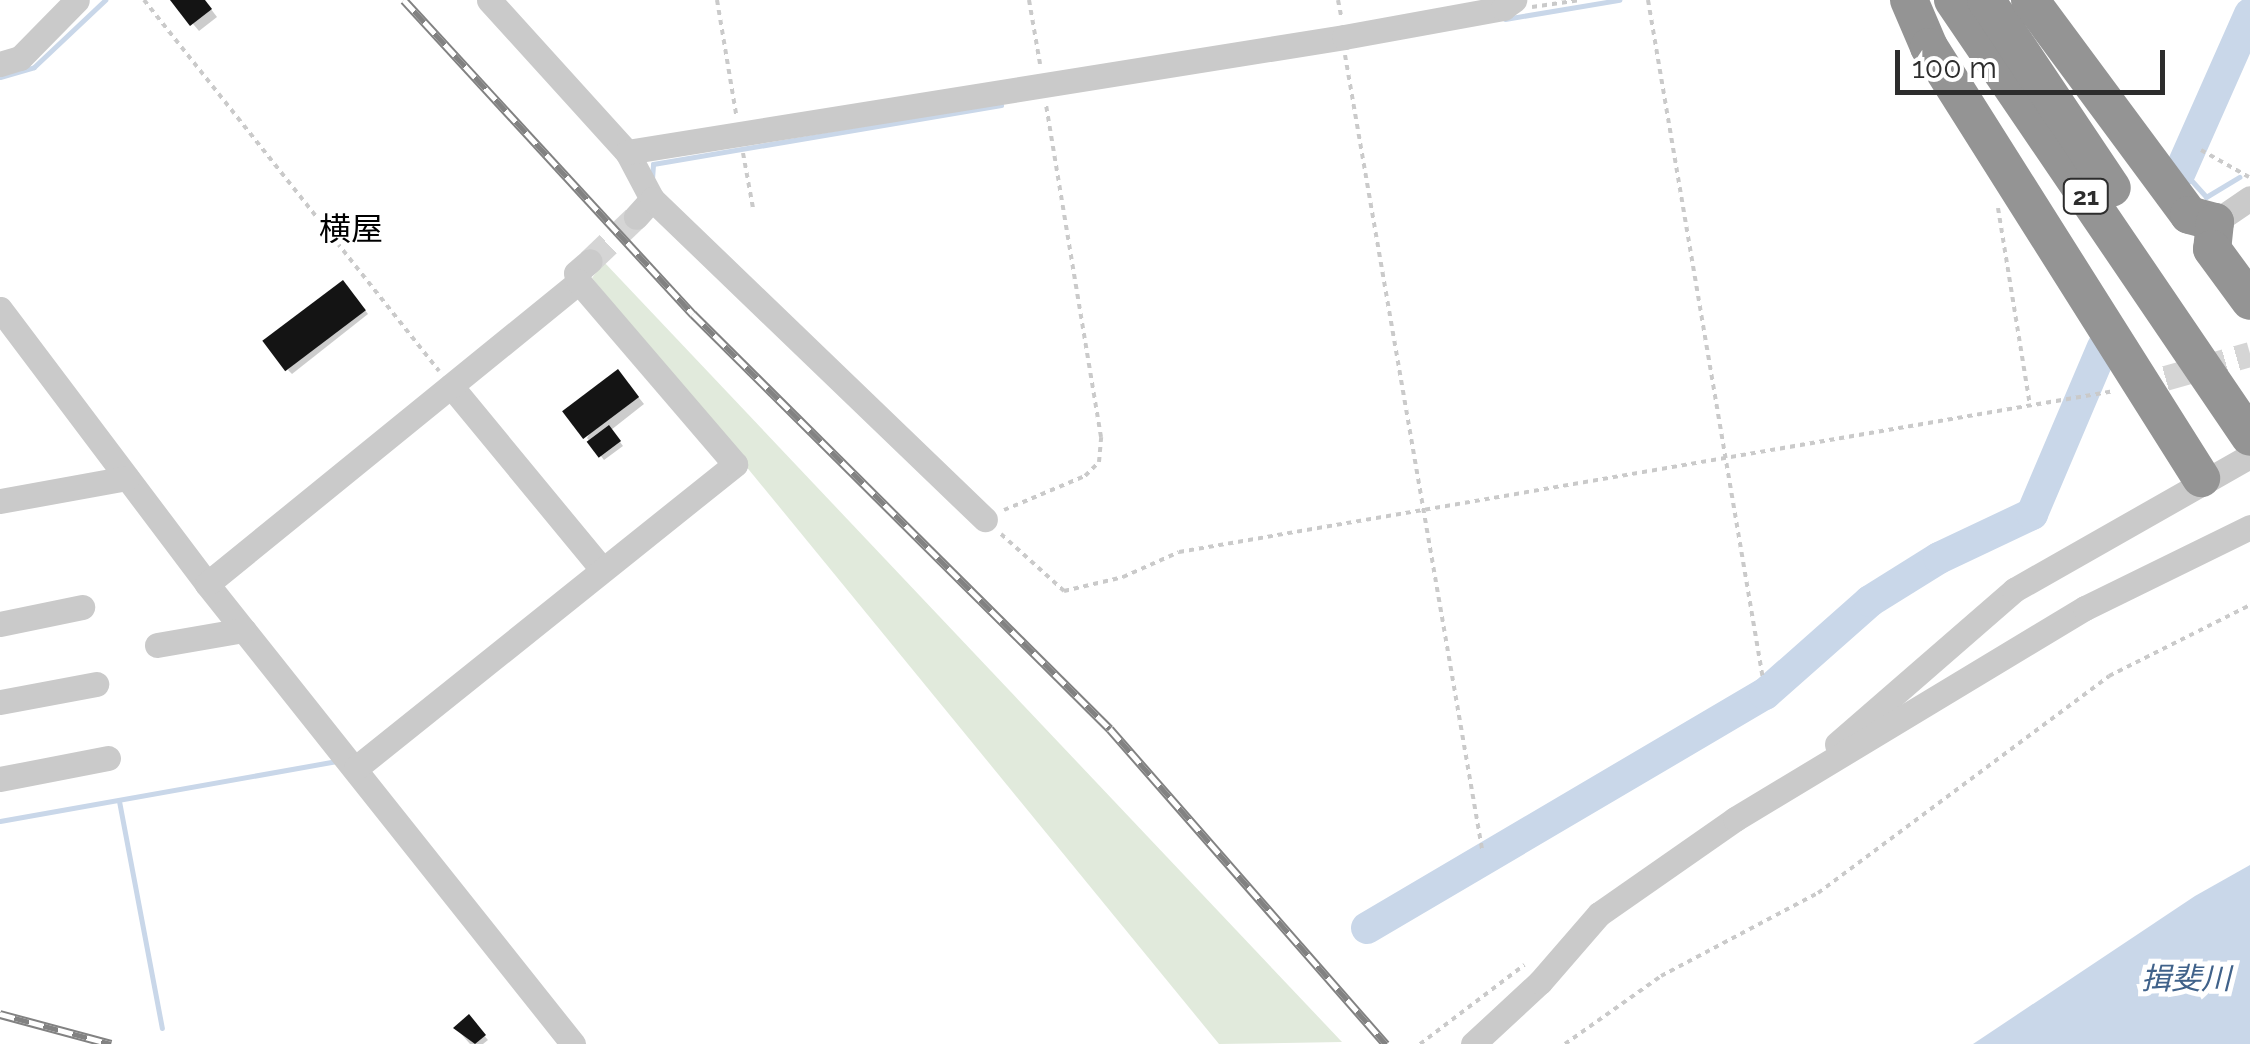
<!DOCTYPE html>
<html>
<head>
<meta charset="utf-8">
<style>
	body { margin:0 }
	#map { position:relative; width:2250px; height:1044px; overflow:hidden; background:#fff; font-family:Raleway,"Noto Sans JP",sans-serif }
	div>[style] { position:absolute }
	.green>* { inset:0; background:#e1eadc }
	.water>* { inset:0; background:#c9d7e9 }
	.shadow>* { inset:0; background:#0003 }
	.stream>* { height:5px; margin:-2.5px; padding:0 2.5px; transform-origin:2.5px; border-radius:2.5px; background:#c9d7e9 }
	.river>* { height:32px; margin:-16px; padding:0 16px; transform-origin:16px; border-radius:16px; background:#c9d7e9 }
	.building>* { inset:0; background:#141414; transform-origin:0 0 }
	.minor-tunnel>* { height:25px; margin-top:-12.5px; transform-origin:0; background:repeating-linear-gradient(90deg,#d5d5d5 0 25px,transparent 0 37px) }
	.path>* { height:4px; margin-top:-2px; transform-origin:0; background:repeating-linear-gradient(90deg,#cacaca 0 5px,transparent 0 10px) }
	.minor>* { height:25px; margin:-12.5px; padding:0 12.5px; transform-origin:12.5px; border-radius:12.5px; background:#cacaca }
	.highway>* { height:38px; margin:-19px; padding:0 19px; transform-origin:19px; border-radius:19px; background:#949494 }
	.rail>* { height:9px; margin-top:-4.5px; transform-origin:0; background:repeating-linear-gradient(90deg,#fff 0 15px,#828282 0 30px); box-sizing:border-box; border-block:2px solid #828282 }
	span { translate:-50% -50%; white-space:nowrap; text-align:center; line-height:1.15; -webkit-text-stroke:10px #fff; paint-order:stroke }
	.shield-label span { padding:2px 8px; background:#fff; border:2px solid; border-radius:8px; -webkit-text-stroke-width:0 }
	.shield-label { font-size:25px; color:#2d2d2d; font-weight:700 }
	.water-label { font-size:30px; color:#40628a; font-style:italic }
	.quarter-label { font-size:32px; color:#000 }
	.scale { position:absolute; left:1895px; top:50px; width:270px; height:45px; box-sizing:border-box; border:5px solid #2d2d2d; border-top:0; padding-left:12px; font-size:30px; line-height:35px; white-space:nowrap; color:#2d2d2d; -webkit-text-stroke:8px #fff; paint-order:stroke }
</style>
</head>
<body>
<div id="map">
	<div class="green">
		<div style="clip-path:polygon(604px 262px,1342px 1042px,1219px 1044px,592px 278px)"></div>
	</div>
	<div class="water">
		<div style="clip-path:polygon(2250px 865px,2250px 1044px,1973px 1044px,2195px 896px)"></div>
	</div>
	<div class="shadow">
		<div style="clip-path:polygon(173px 0,204px 0,217px 17px,199px 31px)"></div>
		<div style="clip-path:polygon(347px 287px,368px 314px,292px 374px,288px 370px)"></div>
		<div style="clip-path:polygon(624px 379px,644px 404px,611px 430px,623px 446px,604px 460px,587px 438px)"></div>
		<div style="clip-path:polygon(469px 1018px,488px 1040px,483px 1044px,470px 1044px,456px 1028px)"></div>
	</div>
	<div class="stream">
		<div style="left:1505px;top:19px;width:116px;rotate:-9.5deg"></div>
		<div style="left:0;top:77px;width:35px;rotate:-16deg"></div>
		<div style="left:34px;top:67px;width:98px;rotate:-43.3deg"></div>
		<div style="left:2182px;top:170px;width:36px;rotate:48deg"></div>
		<div style="left:2206px;top:197px;width:39px;rotate:-31deg"></div>
		<div style="left:652px;top:179px;width:15px;rotate:-86deg"></div>
		<div style="left:653px;top:164px;width:353px;rotate:-9.6deg"></div>
		<div style="left:119px;top:801px;width:231px;rotate:79.3deg"></div>
		<div style="left:0;top:821px;width:342px;rotate:-10.1deg"></div>
	</div>
	<div class="river">
		<div style="left:2180px;top:172px;width:173px;rotate:-66.1deg"></div>
		<div style="left:1367px;top:928px;width:462px;rotate:-30.5deg"></div>
		<div style="left:1765px;top:694px;width:140px;rotate:-41.5deg"></div>
		<div style="left:1870px;top:601px;width:81px;rotate:-31.9deg"></div>
		<div style="left:1939px;top:558px;width:103px;rotate:-25.3deg"></div>
		<div style="left:2032px;top:514px;width:181px;rotate:-67deg"></div>
	</div>
	<div class="building">
		<div style="clip-path:polygon(170px 0,205px 0,212px 9px,190px 26px)"></div>
		<div style="left:343px;top:280px;width:38px;height:101px;rotate:53deg"></div>
		<div style="left:618px;top:369px;width:35px;height:70px;rotate:53deg"></div>
		<div style="left:609px;top:425px;width:20px;height:28px;rotate:53deg"></div>
		<div style="clip-path:polygon(469px 1014px,486px 1035px,475px 1044px,453px 1028px)"></div>
	</div>
	<div class="minor-tunnel">
		<div style="left:590px;top:261px;width:64px;rotate:-43.7deg"></div>
		<div style="left:2130px;top:388px;width:125px;rotate:-15.8deg"></div>
	</div>
	<div class="path">
		<div style="left:144px;top:0;width:474px;rotate:51.5deg"></div>
		<div style="left:717px;top:0;width:116px;rotate:80.5deg"></div>
		<div style="left:1029px;top:0;width:65px;rotate:80.2deg"></div>
		<div style="left:1338px;top:0;width:16px;rotate:79deg"></div>
		<div style="left:1648px;top:0;width:689px;rotate:80.39deg"></div>
		<div style="left:1532px;top:7px;width:49px;rotate:-8.3deg"></div>
		<div style="left:1345px;top:55px;width:806px;rotate:80.21deg"></div>
		<div style="left:2201px;top:150px;width:55px;rotate:29.4deg"></div>
		<div style="left:743px;top:153px;width:56px;rotate:79.7deg"></div>
		<div style="left:1998px;top:208px;width:201px;rotate:80.8deg"></div>
		<div style="left:1004px;top:510px;width:88px;rotate:-22.8deg"></div>
		<div style="left:1085px;top:476px;width:20px;rotate:-45deg"></div>
		<div style="left:1099px;top:462px;width:25px;rotate:-85deg"></div>
		<div style="left:1101px;top:437px;width:338px;rotate:-99.4deg"></div>
		<div style="left:1001px;top:534px;width:85px;rotate:42.1deg"></div>
		<div style="left:1064px;top:591px;width:61px;rotate:-13.3deg"></div>
		<div style="left:1123px;top:577px;width:61px;rotate:-24.1deg"></div>
		<div style="left:1179px;top:552px;width:949px;rotate:-9.77deg"></div>
		<div style="left:1420px;top:1044px;width:131px;rotate:-37.2deg"></div>
		<div style="left:1565px;top:1044px;width:118px;rotate:-35.3deg"></div>
		<div style="left:1661px;top:976px;width:178px;rotate:-27.9deg"></div>
		<div style="left:1818px;top:893px;width:363px;rotate:-36.7deg"></div>
		<div style="left:2109px;top:676px;width:158px;rotate:-26.7deg"></div>
	</div>
	<div class="minor">
		<div style="left:489px;top:0;width:205px;rotate:47.8deg"></div>
		<div style="left:627px;top:152px;width:53px;rotate:62deg"></div>
		<div style="left:652px;top:199px;width:24px;rotate:132deg"></div>
		<div style="left:0;top:64px;width:21px;rotate:-17deg"></div>
		<div style="left:20px;top:58px;width:81px;rotate:-45.5deg"></div>
		<div style="left:627px;top:152px;width:726px;rotate:-9.11deg"></div>
		<div style="left:1344px;top:37px;width:162px;rotate:-10.3deg"></div>
		<div style="left:1503px;top:8px;width:14px;rotate:-36deg"></div>
		<div style="left:652px;top:199px;width:462px;rotate:43.9deg"></div>
		<div style="left:2215px;top:222px;width:42px;rotate:-34.4deg"></div>
		<div style="left:0;top:309px;width:344px;rotate:53deg"></div>
		<div style="left:207px;top:584px;width:588px;rotate:51.49deg"></div>
		<div style="left:451px;top:386px;width:234px;rotate:50.5deg"></div>
		<div style="left:0;top:501px;width:129px;rotate:-10.3deg"></div>
		<div style="left:207px;top:584px;width:479px;rotate:-39.1deg"></div>
		<div style="left:579px;top:282px;width:9px;rotate:-108deg"></div>
		<div style="left:576px;top:273px;width:18px;rotate:-41deg"></div>
		<div style="left:0;top:624px;width:84px;rotate:-11.7deg"></div>
		<div style="left:157px;top:645px;width:88px;rotate:-9.8deg"></div>
		<div style="left:0;top:702px;width:98px;rotate:-10.6deg"></div>
		<div style="left:1837px;top:744px;width:235px;rotate:-41deg"></div>
		<div style="left:2014px;top:590px;width:271px;rotate:-29.6deg"></div>
		<div style="left:356px;top:768px;width:486px;rotate:-38.7deg"></div>
		<div style="left:735px;top:464px;width:240px;rotate:-130.6deg"></div>
		<div style="left:0;top:779px;width:110px;rotate:-11deg"></div>
		<div style="left:1473px;top:1044px;width:91px;rotate:-42.8deg"></div>
		<div style="left:1540px;top:982px;width:90px;rotate:-49.1deg"></div>
		<div style="left:1599px;top:914px;width:166px;rotate:-34.9deg"></div>
		<div style="left:1735px;top:819px;width:409px;rotate:-31.1deg"></div>
		<div style="left:2085px;top:608px;width:184px;rotate:-26.1deg"></div>
	</div>
	<div class="highway">
		<div style="left:1909px;top:0;width:51px;rotate:66.9deg"></div>
		<div style="left:1929px;top:47px;width:510px;rotate:57.74deg"></div>
		<div style="left:1953px;top:0;width:528px;rotate:55.8deg"></div>
		<div style="left:1986px;top:0;width:226px;rotate:56.2deg"></div>
		<div style="left:2030px;top:0;width:267px;rotate:53.5deg"></div>
		<div style="left:2189px;top:215px;width:27px;rotate:15deg"></div>
		<div style="left:2215px;top:222px;width:27px;rotate:96deg"></div>
		<div style="left:2212px;top:249px;width:64px;rotate:53.8deg"></div>
	</div>
	<div class="rail">
		<div style="left:404px;top:0;width:427px;rotate:47.4deg"></div>
		<div style="left:693px;top:314px;width:588px;rotate:44.86deg"></div>
		<div style="left:1110px;top:729px;width:419px;rotate:48.8deg"></div>
		<div style="left:0;top:1014px;width:115px;rotate:15.1deg"></div>
	</div>
	<div class="shield-label">
		<span style="left:2086px;top:196px">21</span>
	</div>
	<div class="water-label">
		<span style="left:2186px;top:979px">揖斐川</span>
	</div>
	<div class="quarter-label">
		<span style="left:351px;top:229px">横屋</span>
	</div>
	<div class="scale">100 m</div>
</div>
</body>
</html>
